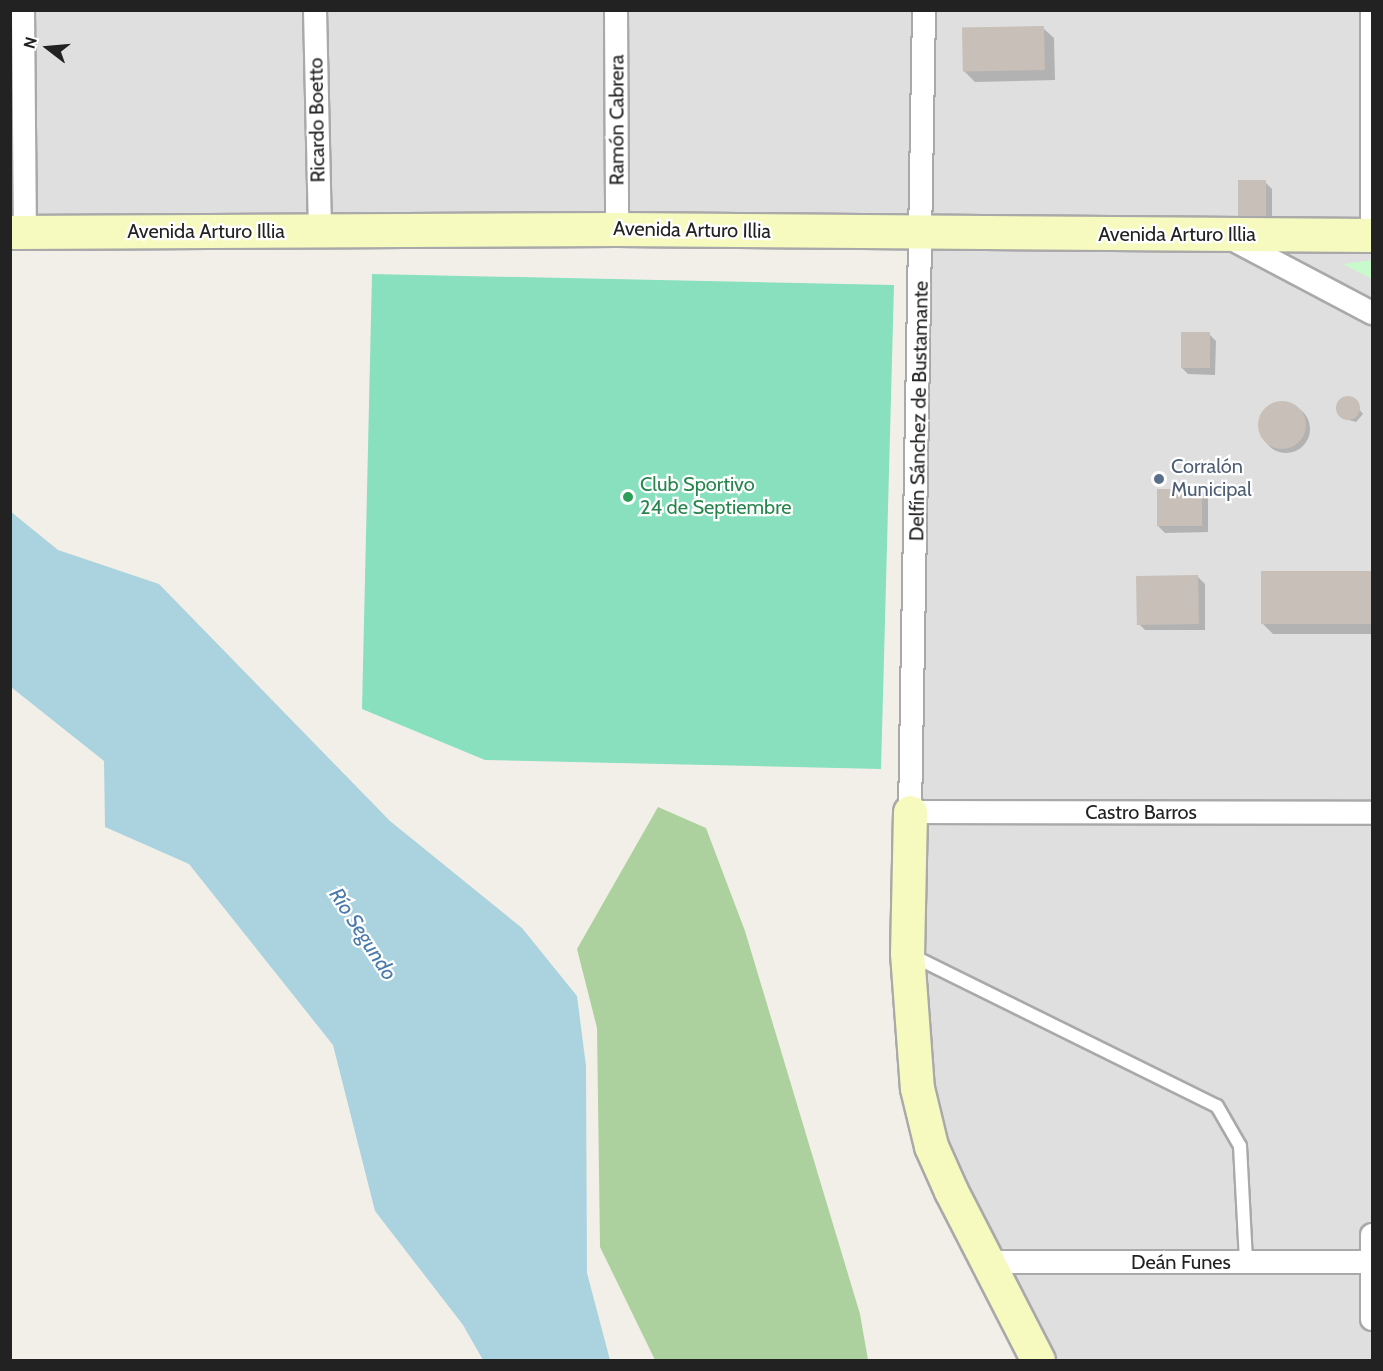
<!DOCTYPE html>
<html>
<head>
<meta charset="utf-8">
<style>
	body { margin:0 }
	#map { position:relative; width:1383px; height:1371px; overflow:hidden; background:#f2efe9; font-family:Cabin,sans-serif }
	div>[style] { position:absolute }
	.residential>* { inset:0; background:#e0dfdf }
	.forest>* { inset:0; background:#add19e }
	.park>* { inset:0; background:#c8facc }
	.pitch>* { inset:0; background:#88e0be }
	.water>* { inset:0; background:#aad3df }
	.shadow>* { inset:0; background:#0003 }
	.round { border-radius:50% }
	.building>* { inset:0; background:#c7bfb8; transform-origin:0 0 }
	.roads { filter:drop-shadow(2px 0 #a9a9a9) drop-shadow(-2px 0 #a9a9a9) drop-shadow(0 2px #a9a9a9) drop-shadow(0 -2px #a9a9a9) }
	.service>* { height:12px; margin:-6px; padding:0 6px; transform-origin:6px; border-radius:6px; background:#fff }
	.minor>* { height:22px; margin:-11px; padding:0 11px; transform-origin:11px; border-radius:11px; background:#fff }
	.secondary>* { height:33px; margin:-16.5px; padding:0 16.5px; transform-origin:16.5px; border-radius:16.5px; background:#f7fabf }
	.dots>* { width:16px; height:16px; translate:-50% -50%; box-sizing:border-box; border:3px solid #fff; border-radius:50% }
	span { translate:-50% -50%; white-space:nowrap; text-align:center; line-height:1.15; -webkit-text-stroke:4.5px #fff; paint-order:stroke }
	.street-label { font-size:20px; color:#222 }
	.service-label { font-size:20px; color:#4e5e75 }
	.left { translate:0 -50%; text-align:left }
	.leisure-label { font-size:20px; color:#27864d }
	.water-label { font-size:21px; color:#4a7aab; font-style:italic }
	.frame { position:absolute; inset:0; border:12px solid #222; pointer-events:none }
	.north { position:absolute; left:18px; top:18px; width:60px; height:60px; -webkit-text-stroke:4px #fff; paint-order:stroke; rotate:286deg; font-size:16px; font-weight:700; line-height:24px; text-align:center; color:#222 }
	.north::after { content:''; display:block; margin:auto; width:21px; height:27px; background:#222; clip-path:polygon(50% 0,100% 100%,50% 72%,0 100%) }
</style>
</head>
<body>
<div id="map">
	<div class="residential">
		<div style="clip-path:polygon(11px 11px,1372px 11px,1372px 1360px,1038px 1360px,917px 1088px,923px 232px,11px 224px)"></div>
	</div>
	<div class="forest">
		<div style="clip-path:polygon(658px 807px,706px 828px,745px 931px,860px 1314px,868px 1360px,655px 1360px,600px 1247px,597px 1028px,577px 949px)"></div>
	</div>
	<div class="park">
		<div style="clip-path:polygon(1372px 260px,1372px 279px,1343px 264px)"></div>
	</div>
	<div class="pitch">
		<div style="clip-path:polygon(372px 274px,894px 285px,881px 769px,485px 760px,362px 709px)"></div>
	</div>
	<div class="water">
		<div style="clip-path:polygon(10px 511px,58px 550px,159px 584px,390px 821px,522px 928px,577px 996px,586px 1066px,587px 1273px,610px 1360px,483px 1360px,463px 1325px,375px 1211px,333px 1045px,189px 864px,105px 827px,104px 761px,11px 687px)"></div>
	</div>
	<div class="shadow">
		<div style="clip-path:polygon(1043px 28px,1054px 38px,1055px 80px,975px 82px,964px 71px)"></div>
		<div style="clip-path:polygon(1265px 182px,1272px 189px,1272px 227px,1247px 227px)"></div>
		<div style="clip-path:polygon(1209px 334px,1216px 341px,1215px 375px,1188px 374px,1181px 367px)"></div>
		<div style="clip-path:polygon(1349px 397px,1363px 414px,1356px 422px,1345px 419px,1338px 404px)"></div>
		<div class="round" style="left:1262px;top:405px;width:48px;height:48px"></div>
		<div style="clip-path:polygon(1201px 490px,1208px 497px,1208px 532px,1165px 533px,1158px 526px)"></div>
		<div style="clip-path:polygon(1262px 573px,1372px 573px,1372px 634px,1273px 634px,1262px 623px)"></div>
		<div style="clip-path:polygon(1198px 577px,1205px 584px,1205px 630px,1145px 630px,1138px 623px)"></div>
	</div>
	<div class="building">
		<div style="left:1044px;top:26px;width:44px;height:82px;rotate:89deg"></div>
		<div style="left:1238px;top:180px;width:28px;height:40px"></div>
		<div style="left:1181px;top:332px;width:29px;height:36px"></div>
		<div class="round" style="left:1336px;top:396px;width:24px;height:24px"></div>
		<div class="round" style="left:1258px;top:401px;width:48px;height:48px"></div>
		<div style="left:1157px;top:489px;width:45px;height:37px"></div>
		<div style="left:1261px;top:571px;width:111px;height:53px"></div>
		<div style="left:1198px;top:575px;width:49px;height:62px;rotate:89deg"></div>
	</div>
	<div class="roads">
		<div class="service">
			<div style="left:909px;top:954px;width:343px;rotate:26.3deg"></div>
			<div style="left:1217px;top:1106px;width:46px;rotate:60.1deg"></div>
			<div style="left:1240px;top:1146px;width:116px;rotate:87deg"></div>
		</div>
		<div class="minor">
			<div style="left:23px;top:10px;width:222px;rotate:89.5deg"></div>
			<div style="left:315px;top:10px;width:220px;rotate:88.7deg"></div>
			<div style="left:616px;top:10px;width:219px;rotate:89.7deg"></div>
			<div style="left:924px;top:10px;width:802px;rotate:91deg"></div>
			<div style="left:910px;top:812px;width:462px;rotate:0.1deg"></div>
			<div style="left:1372px;top:10px;width:220px;rotate:90deg"></div>
			<div style="left:1228px;top:237px;width:163px;rotate:27.8deg"></div>
			<div style="left:1372px;top:1235px;width:84px;rotate:90deg"></div>
			<div style="left:989px;top:1262px;width:383px"></div>
		</div>
		<div class="secondary">
			<div style="left:10px;top:232px;width:607px;rotate:-0.28deg"></div>
			<div style="left:617px;top:229px;width:755px;rotate:0.46deg"></div>
			<div style="left:910px;top:812px;width:141px;rotate:91.2deg"></div>
			<div style="left:907px;top:953px;width:135px;rotate:85.8deg"></div>
			<div style="left:917px;top:1088px;width:60px;rotate:76.4deg"></div>
			<div style="left:931px;top:1146px;width:49px;rotate:66deg"></div>
			<div style="left:951px;top:1191px;width:190px;rotate:62.8deg"></div>
		</div>
	</div>
	<div class="dots">
		<div style="left:1159px;top:479px;background:#5c6f8a"></div>
		<div style="left:628px;top:497px;background:#2e9e5b"></div>
	</div>
	<div class="street-label">
		<span style="left:317px;top:120px;rotate:-91deg">Ricardo Boetto</span>
		<span style="left:617px;top:120px;rotate:-90deg">Ramón Cabrera</span>
		<span style="left:692px;top:230px;rotate:1deg">Avenida Arturo Illia</span>
		<span style="left:206px;top:231px">Avenida Arturo Illia</span>
		<span style="left:1177px;top:234px">Avenida Arturo Illia</span>
		<span style="left:919px;top:411px;rotate:-89deg">Delfín Sánchez de Bustamante</span>
		<span style="left:1141px;top:812px">Castro Barros</span>
		<span style="left:1181px;top:1262px">Deán Funes</span>
	</div>
	<div class="service-label">
		<span class="left" style="left:1171px;top:478px">Corralón<br>Municipal</span>
	</div>
	<div class="leisure-label">
		<span class="left" style="left:640px;top:496px">Club Sportivo<br>24 de Septiembre</span>
	</div>
	<div class="water-label">
		<span style="left:363px;top:934px;rotate:57deg">Río Segundo</span>
	</div>
	<div class="frame"></div>
	<div class="north">N</div>
</div>
</body>
</html>
